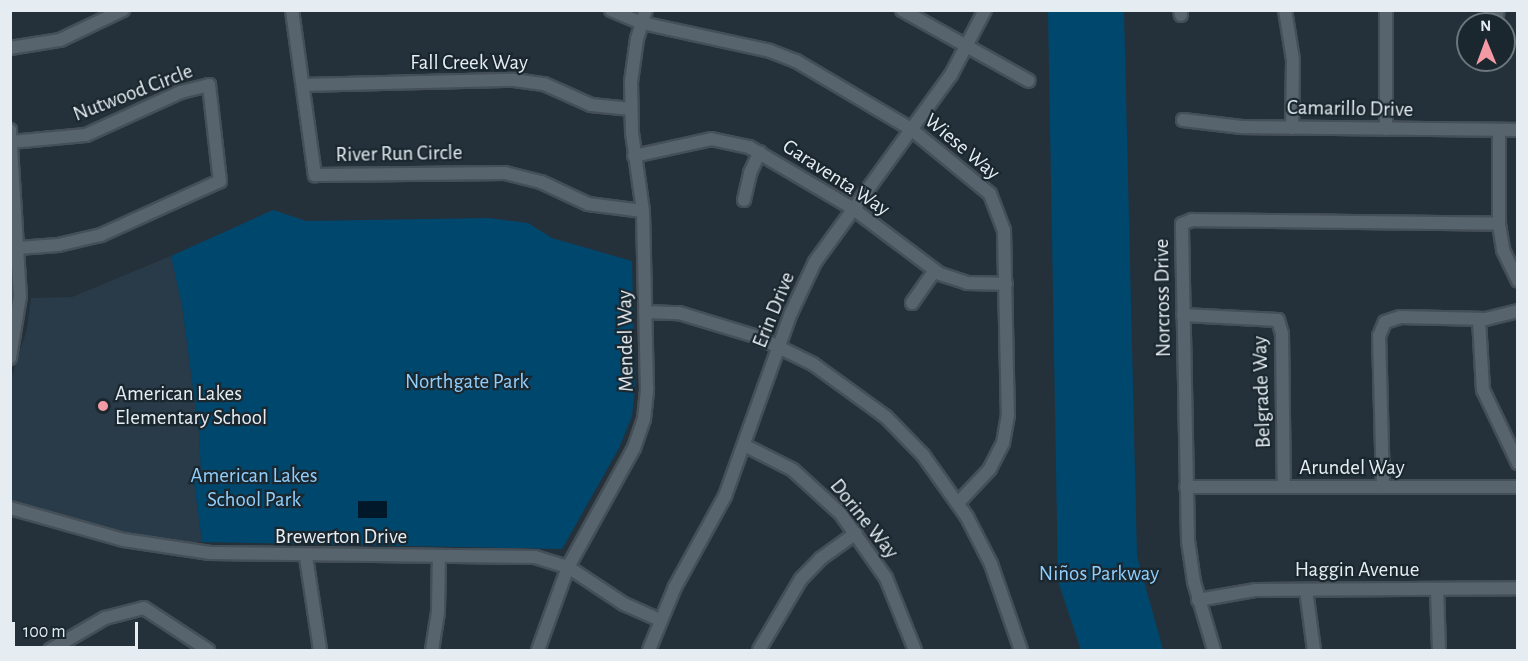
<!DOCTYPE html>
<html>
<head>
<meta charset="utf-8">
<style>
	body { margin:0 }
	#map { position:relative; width:1528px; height:661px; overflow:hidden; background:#25313a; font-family:"Alegreya Sans",sans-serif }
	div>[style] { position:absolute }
	.built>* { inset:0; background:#293b48 }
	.green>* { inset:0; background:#00476e }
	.water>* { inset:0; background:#00182a; transform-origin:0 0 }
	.roads { filter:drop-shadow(2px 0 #454f58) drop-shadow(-2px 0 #454f58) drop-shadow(0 2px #454f58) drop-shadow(0 -2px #454f58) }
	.minor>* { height:12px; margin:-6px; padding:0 6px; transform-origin:6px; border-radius:6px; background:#57646e }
	.dots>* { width:16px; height:16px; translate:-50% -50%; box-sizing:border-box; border:3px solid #1b272f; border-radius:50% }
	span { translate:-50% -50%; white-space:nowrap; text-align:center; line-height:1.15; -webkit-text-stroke:4.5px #1b272f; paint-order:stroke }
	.street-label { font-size:21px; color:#e5edf3 }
	.park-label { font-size:21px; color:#90cefc }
	.poi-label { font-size:21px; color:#e5edf3 }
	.left { translate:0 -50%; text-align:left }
	.frame { position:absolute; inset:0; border:12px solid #e5edf3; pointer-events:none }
	.north { position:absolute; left:1456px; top:12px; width:60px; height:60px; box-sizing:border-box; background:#1b272f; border:2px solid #6c767d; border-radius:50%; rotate:359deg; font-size:16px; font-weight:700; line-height:24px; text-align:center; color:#e5edf3 }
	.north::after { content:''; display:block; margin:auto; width:21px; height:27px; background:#f49aa4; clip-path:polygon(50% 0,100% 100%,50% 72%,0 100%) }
	.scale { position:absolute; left:12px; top:622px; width:126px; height:27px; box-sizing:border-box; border:3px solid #e5edf3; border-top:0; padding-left:8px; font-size:18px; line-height:21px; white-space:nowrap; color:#e5edf3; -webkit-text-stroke:4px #1b272f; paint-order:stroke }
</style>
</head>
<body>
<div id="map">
	<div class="built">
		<div style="clip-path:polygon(171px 256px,182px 306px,199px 433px,201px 474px,193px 475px,202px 542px,158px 542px,103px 532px,11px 503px,11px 380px,27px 329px,31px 298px,72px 297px)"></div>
	</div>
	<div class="green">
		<div style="clip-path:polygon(1048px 11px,1124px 11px,1137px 556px,1163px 650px,1081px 650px,1058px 581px)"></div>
		<div style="clip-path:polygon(273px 210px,306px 221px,489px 218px,528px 223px,552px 238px,632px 261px,635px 389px,632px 416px,619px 448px,562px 549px,202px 542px,193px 475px,201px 473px,199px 433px,182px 306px,171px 256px)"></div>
	</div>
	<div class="water">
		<div style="left:358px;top:501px;width:29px;height:17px"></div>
	</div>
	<div class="roads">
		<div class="minor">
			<div style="left:292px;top:10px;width:167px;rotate:82.1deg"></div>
			<div style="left:315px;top:175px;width:190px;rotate:-0.6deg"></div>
			<div style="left:505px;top:173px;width:37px;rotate:14deg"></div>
			<div style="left:541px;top:182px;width:52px;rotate:25.1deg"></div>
			<div style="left:588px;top:204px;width:55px;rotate:7.3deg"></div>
			<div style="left:611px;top:10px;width:34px;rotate:23deg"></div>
			<div style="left:642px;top:23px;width:131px;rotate:12.3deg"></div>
			<div style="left:770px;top:51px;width:28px;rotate:21deg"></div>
			<div style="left:796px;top:61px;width:134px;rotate:30.6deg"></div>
			<div style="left:911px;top:129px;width:102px;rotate:39.4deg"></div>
			<div style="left:990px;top:194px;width:39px;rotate:69deg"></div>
			<div style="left:1004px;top:230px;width:185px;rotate:88.8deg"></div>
			<div style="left:1008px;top:415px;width:28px;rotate:100deg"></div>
			<div style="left:1003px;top:443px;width:29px;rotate:117deg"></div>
			<div style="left:990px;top:469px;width:47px;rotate:133.3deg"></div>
			<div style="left:902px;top:10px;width:145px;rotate:29.2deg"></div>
			<div style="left:1180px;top:10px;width:5px;rotate:79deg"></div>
			<div style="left:1285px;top:10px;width:51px;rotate:80.9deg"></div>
			<div style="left:1293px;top:60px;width:68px;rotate:90.8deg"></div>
			<div style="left:1386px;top:10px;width:119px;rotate:90deg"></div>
			<div style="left:1495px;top:24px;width:14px;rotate:-78deg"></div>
			<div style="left:10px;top:48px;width:51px;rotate:-9.1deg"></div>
			<div style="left:60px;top:40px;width:70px;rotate:-25.5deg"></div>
			<div style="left:303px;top:85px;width:211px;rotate:-1.4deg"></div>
			<div style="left:514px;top:80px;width:30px;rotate:8deg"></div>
			<div style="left:544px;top:84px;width:51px;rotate:24.1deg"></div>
			<div style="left:591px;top:105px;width:40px;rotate:5.7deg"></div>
			<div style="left:1183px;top:120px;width:59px;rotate:6.8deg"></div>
			<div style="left:1242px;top:127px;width:276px;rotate:0.6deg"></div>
			<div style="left:10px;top:130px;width:166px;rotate:86.6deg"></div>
			<div style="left:20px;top:296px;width:63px;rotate:99.2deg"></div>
			<div style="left:1499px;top:130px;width:94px;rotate:90deg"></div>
			<div style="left:1499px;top:224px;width:26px;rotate:81deg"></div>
			<div style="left:1503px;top:250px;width:34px;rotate:64deg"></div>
			<div style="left:11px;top:142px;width:75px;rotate:-5.3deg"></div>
			<div style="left:86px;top:135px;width:104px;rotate:-24.4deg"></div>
			<div style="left:181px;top:92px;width:29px;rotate:-14deg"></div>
			<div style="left:209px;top:85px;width:97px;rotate:83.5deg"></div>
			<div style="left:220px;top:181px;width:131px;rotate:155.6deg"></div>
			<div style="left:101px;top:235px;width:44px;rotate:166.9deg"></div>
			<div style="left:58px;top:245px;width:40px;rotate:175.7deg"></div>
			<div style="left:634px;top:156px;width:79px;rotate:-12.4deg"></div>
			<div style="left:711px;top:139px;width:39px;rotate:12deg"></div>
			<div style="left:749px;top:147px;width:120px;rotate:30.6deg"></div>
			<div style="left:852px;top:208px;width:110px;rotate:36.9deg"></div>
			<div style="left:940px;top:274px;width:28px;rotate:18deg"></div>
			<div style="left:967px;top:283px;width:39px;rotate:1deg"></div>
			<div style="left:744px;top:200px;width:28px;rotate:-77deg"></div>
			<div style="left:750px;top:173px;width:23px;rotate:-65deg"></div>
			<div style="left:912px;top:303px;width:39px;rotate:-55deg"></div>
			<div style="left:645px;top:312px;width:34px;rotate:2deg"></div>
			<div style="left:679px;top:313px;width:83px;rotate:16.9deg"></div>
			<div style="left:758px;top:337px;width:61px;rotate:26.1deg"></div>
			<div style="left:813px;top:364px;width:90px;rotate:36deg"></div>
			<div style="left:886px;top:417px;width:53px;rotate:45.8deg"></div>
			<div style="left:923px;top:455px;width:76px;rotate:54.6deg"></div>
			<div style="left:967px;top:517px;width:53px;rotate:62.9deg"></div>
			<div style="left:991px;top:564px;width:91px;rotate:70.8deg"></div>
			<div style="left:1183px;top:315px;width:95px;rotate:3deg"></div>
			<div style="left:1278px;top:320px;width:15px;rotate:74deg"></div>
			<div style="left:1282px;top:334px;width:153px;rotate:89.3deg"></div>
			<div style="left:1479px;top:319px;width:71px;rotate:86.8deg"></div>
			<div style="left:1483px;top:390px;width:81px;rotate:64.4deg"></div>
			<div style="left:744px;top:445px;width:55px;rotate:27deg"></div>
			<div style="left:793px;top:470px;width:65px;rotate:42.5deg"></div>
			<div style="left:841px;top:514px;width:78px;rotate:54.9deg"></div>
			<div style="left:886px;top:578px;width:78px;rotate:68.1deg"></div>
			<div style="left:1186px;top:487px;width:332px"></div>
			<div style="left:1383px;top:487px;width:151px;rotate:-91.5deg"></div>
			<div style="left:1379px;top:336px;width:15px;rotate:-67deg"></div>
			<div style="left:1385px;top:322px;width:16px;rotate:-18deg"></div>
			<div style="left:1400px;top:317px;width:86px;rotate:1.3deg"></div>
			<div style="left:1486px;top:319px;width:33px;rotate:-14deg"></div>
			<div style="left:10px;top:508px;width:118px;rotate:15.7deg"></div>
			<div style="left:124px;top:540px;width:87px;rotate:8.6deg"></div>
			<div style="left:210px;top:553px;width:325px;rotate:0.7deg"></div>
			<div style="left:535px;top:557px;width:34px;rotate:17deg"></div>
			<div style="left:568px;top:567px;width:67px;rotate:33.5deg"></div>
			<div style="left:624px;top:604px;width:39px;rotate:24deg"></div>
			<div style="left:306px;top:557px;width:94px;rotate:81.4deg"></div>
			<div style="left:1437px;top:589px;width:61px;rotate:88.1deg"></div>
			<div style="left:1306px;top:590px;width:61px;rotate:82.4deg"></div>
			<div style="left:1198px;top:600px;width:59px;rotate:-9.8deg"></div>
			<div style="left:1256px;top:590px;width:262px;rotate:-0.4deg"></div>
			<div style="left:50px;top:650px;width:64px;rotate:-30.2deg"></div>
			<div style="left:105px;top:618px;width:40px;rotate:-14.4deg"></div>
			<div style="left:144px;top:608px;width:77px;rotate:33.3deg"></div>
			<div style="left:432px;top:650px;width:39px;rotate:-81deg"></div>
			<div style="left:438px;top:611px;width:55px;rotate:-89deg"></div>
			<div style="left:538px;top:650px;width:88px;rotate:-70.1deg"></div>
			<div style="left:568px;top:567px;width:136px;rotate:-61deg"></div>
			<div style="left:634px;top:448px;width:31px;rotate:-71deg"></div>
			<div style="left:644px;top:419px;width:30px;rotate:-84deg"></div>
			<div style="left:647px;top:389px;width:178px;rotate:-91.3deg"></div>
			<div style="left:643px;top:211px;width:79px;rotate:-98deg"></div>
			<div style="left:632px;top:133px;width:51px;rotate:-91.1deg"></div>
			<div style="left:631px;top:82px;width:43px;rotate:-82.1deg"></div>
			<div style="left:637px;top:39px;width:30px;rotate:-73deg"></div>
			<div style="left:649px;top:650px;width:68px;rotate:-67.6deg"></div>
			<div style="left:675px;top:587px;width:104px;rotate:-61.2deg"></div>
			<div style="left:725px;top:496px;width:195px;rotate:-70.2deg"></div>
			<div style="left:791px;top:313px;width:56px;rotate:-64.8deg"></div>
			<div style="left:815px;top:262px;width:231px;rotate:-54deg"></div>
			<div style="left:951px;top:75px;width:73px;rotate:-62.4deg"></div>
			<div style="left:759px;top:650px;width:82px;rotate:-59.4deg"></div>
			<div style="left:801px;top:579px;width:28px;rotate:-46deg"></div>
			<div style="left:820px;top:559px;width:44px;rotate:-35.8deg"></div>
			<div style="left:1214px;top:650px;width:71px;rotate:-106.4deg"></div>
			<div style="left:1194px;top:582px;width:41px;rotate:-98.3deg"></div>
			<div style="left:1188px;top:541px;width:317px;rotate:-91.1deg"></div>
			<div style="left:1182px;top:224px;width:11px;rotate:-22deg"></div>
			<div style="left:1192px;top:220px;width:307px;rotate:0.7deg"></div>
		</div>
	</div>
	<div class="dots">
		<div style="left:103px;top:406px;background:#f49aa4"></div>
	</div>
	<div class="street-label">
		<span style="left:469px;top:63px">Fall Creek Way</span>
		<span style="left:133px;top:93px;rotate:-21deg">Nutwood Circle</span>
		<span style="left:1350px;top:109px;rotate:1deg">Camarillo Drive</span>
		<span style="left:962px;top:147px;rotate:40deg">Wiese Way</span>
		<span style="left:399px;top:154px;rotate:-1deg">River Run Circle</span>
		<span style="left:836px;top:178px;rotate:33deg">Garaventa Way</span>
		<span style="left:1163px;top:298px;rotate:-91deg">Norcross Drive</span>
		<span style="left:774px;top:310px;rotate:-68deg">Erin Drive</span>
		<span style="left:626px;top:341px;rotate:-91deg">Mendel Way</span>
		<span style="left:1262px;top:392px;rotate:-92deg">Belgrade Way</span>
		<span style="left:1352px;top:468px">Arundel Way</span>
		<span style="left:864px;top:519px;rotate:51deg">Dorine Way</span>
		<span style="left:341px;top:537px">Brewerton Drive</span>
		<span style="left:1357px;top:570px">Haggin Avenue</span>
	</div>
	<div class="park-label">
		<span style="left:467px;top:382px">Northgate Park</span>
		<span style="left:254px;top:488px">American Lakes<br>School Park</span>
		<span style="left:1099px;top:574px">Niños Parkway</span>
	</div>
	<div class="poi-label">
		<span class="left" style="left:115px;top:406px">American Lakes<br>Elementary School</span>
	</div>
	<div class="frame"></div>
	<div class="north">N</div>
	<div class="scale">100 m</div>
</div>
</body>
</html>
